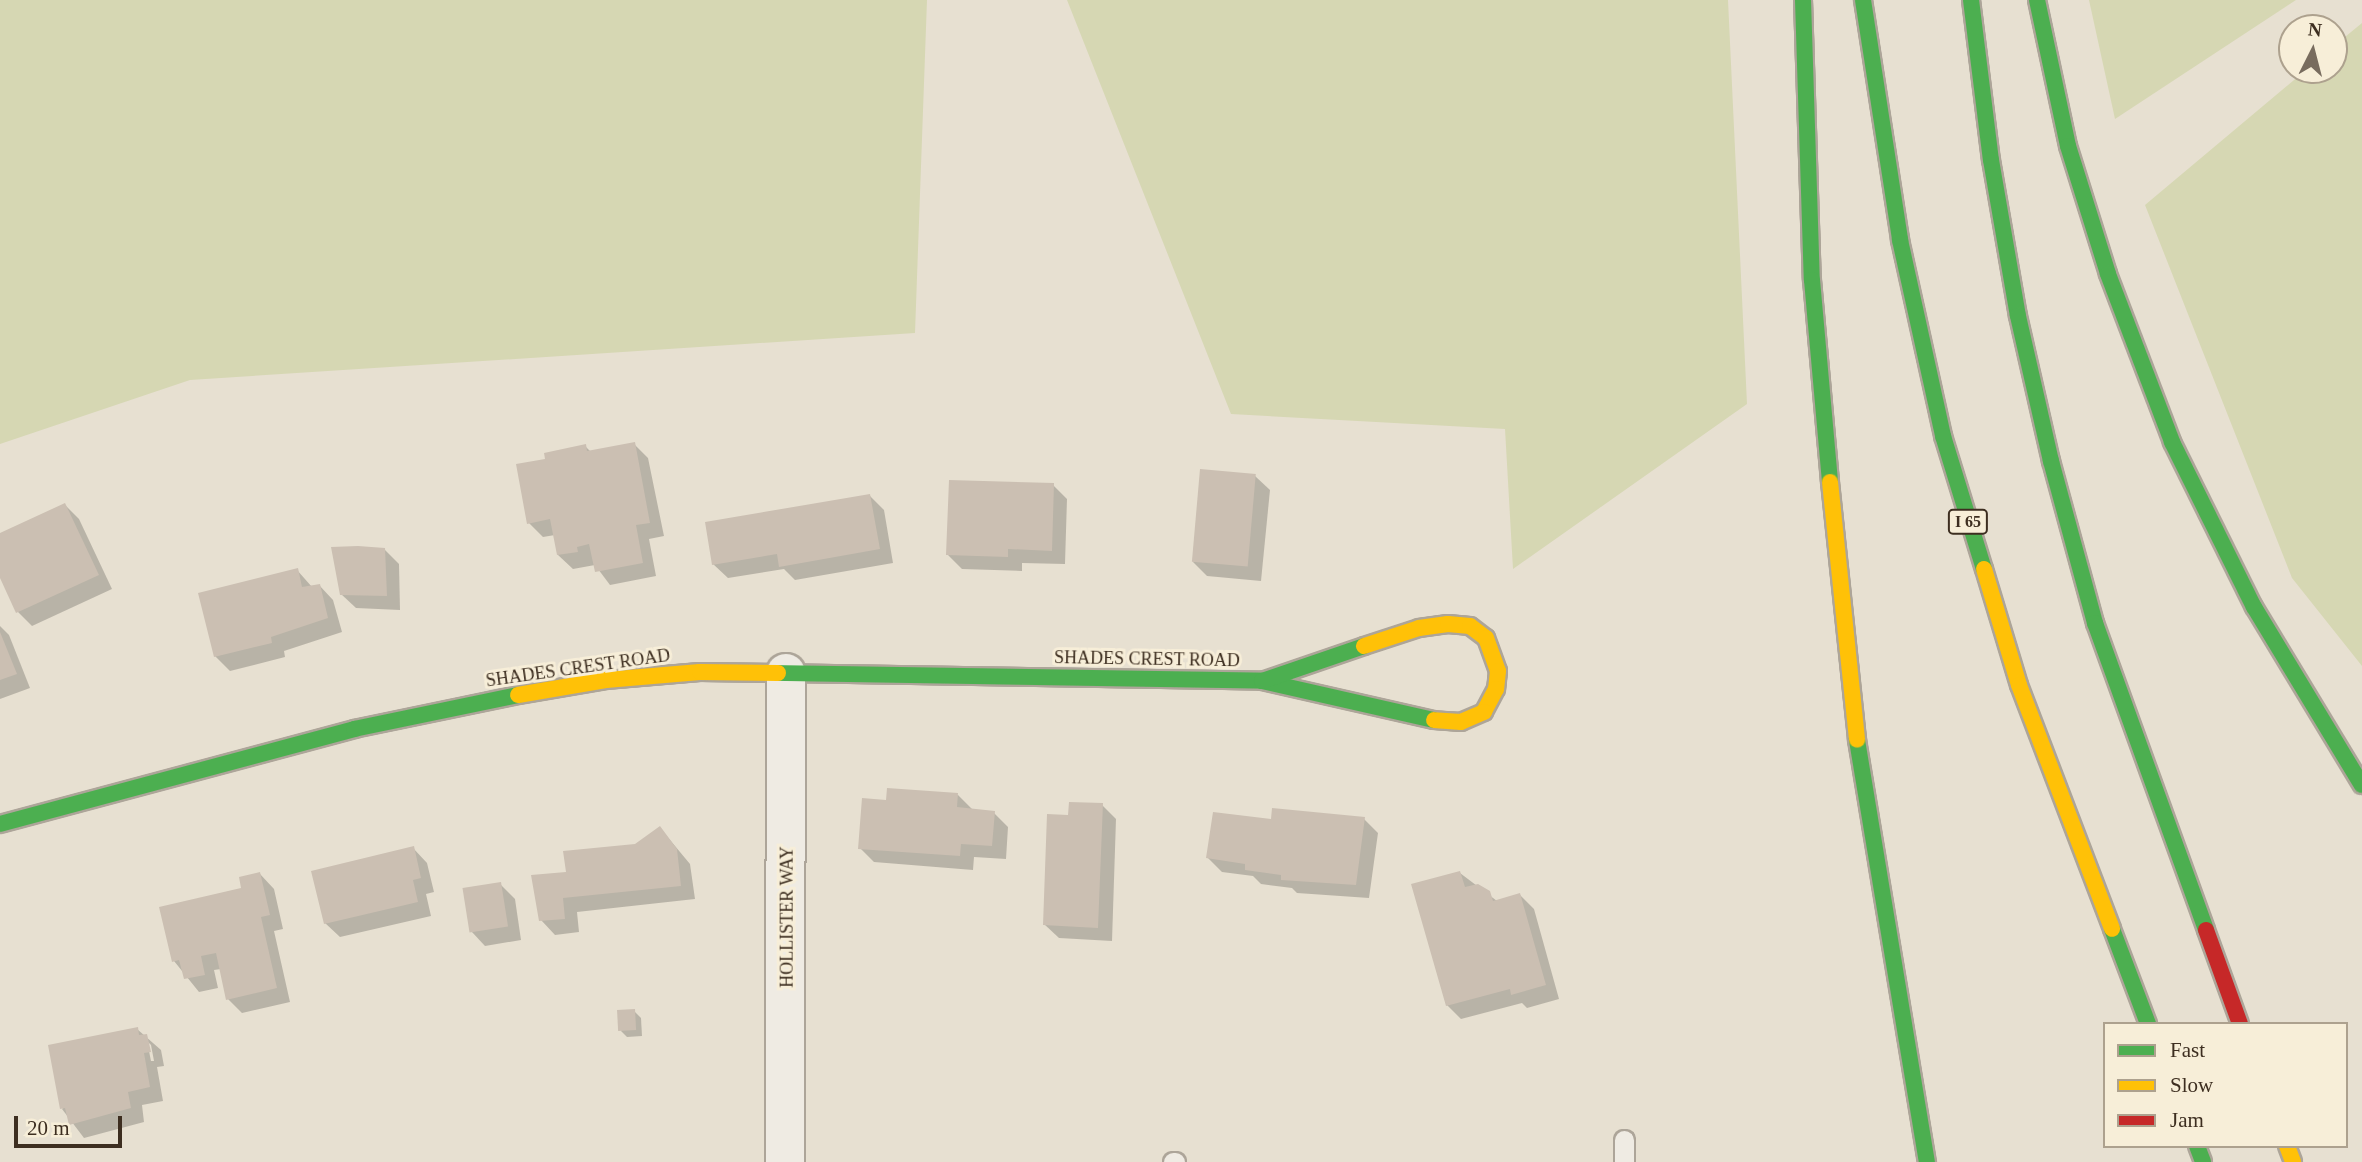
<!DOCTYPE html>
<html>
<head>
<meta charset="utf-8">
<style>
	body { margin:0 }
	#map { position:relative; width:2362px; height:1162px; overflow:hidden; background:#e7e0d1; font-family:"Times New Roman",serif }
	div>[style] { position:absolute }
	.green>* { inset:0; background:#d6d7b3 }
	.shadow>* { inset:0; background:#0003 }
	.building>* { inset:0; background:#cbbfb2; transform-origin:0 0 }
	.roads { filter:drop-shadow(2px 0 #ada599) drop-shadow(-2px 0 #ada599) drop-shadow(0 2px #ada599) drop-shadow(0 -2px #ada599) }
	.lane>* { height:19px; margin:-9.5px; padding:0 9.5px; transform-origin:9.5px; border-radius:9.5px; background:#efebe3 }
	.street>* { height:38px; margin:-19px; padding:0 19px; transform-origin:19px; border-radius:19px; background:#efebe3 }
	.fast>* { height:16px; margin:-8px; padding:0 8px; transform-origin:8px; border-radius:8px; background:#4caf50 }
	.slow>* { height:16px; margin:-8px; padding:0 8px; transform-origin:8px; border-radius:8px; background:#ffc107 }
	.jam>* { height:16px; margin:-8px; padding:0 8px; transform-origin:8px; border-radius:8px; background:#c62828 }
	span { translate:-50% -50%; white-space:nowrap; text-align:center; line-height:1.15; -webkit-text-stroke:6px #f7eed8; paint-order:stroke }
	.shield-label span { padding:2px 5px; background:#f7eed8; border:2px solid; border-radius:5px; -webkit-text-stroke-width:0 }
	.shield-label { font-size:16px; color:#3d2e20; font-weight:700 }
	.street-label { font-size:18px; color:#3d2e20 }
	.legend { position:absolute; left:2103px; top:1022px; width:245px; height:126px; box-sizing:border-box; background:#f7eed8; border:2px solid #ada18e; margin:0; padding:9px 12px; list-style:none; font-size:21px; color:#3d2e20 }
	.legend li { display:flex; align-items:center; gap:14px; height:35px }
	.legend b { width:35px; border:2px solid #ada18e }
	.north { position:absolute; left:2278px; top:14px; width:70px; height:70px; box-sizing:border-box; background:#f7eed8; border:2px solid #ada18e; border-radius:50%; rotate:6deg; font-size:19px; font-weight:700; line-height:28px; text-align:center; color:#3d2e20 }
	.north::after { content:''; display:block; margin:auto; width:24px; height:32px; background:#786c5e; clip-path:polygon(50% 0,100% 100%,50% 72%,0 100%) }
	.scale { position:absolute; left:14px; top:1116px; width:108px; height:32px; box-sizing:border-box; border:4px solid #3d2e20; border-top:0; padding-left:9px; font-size:21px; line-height:24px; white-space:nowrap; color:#3d2e20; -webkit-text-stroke:5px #f7eed8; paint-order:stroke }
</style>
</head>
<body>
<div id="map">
	<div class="green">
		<div style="clip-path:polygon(0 0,927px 0,915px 333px,190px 380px,0 444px)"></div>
		<div style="clip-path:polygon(1067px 0,1728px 0,1747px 404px,1513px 569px,1505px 429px,1231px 414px)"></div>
		<div style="clip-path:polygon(2089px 0,2296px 0,2115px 119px)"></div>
		<div style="clip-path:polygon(2362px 23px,2362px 666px,2292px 578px,2145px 205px,2306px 70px,2334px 70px,2334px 46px)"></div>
	</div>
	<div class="shadow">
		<div style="clip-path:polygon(634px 444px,648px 458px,664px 536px,649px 539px,656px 576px,610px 585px,595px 565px,573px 569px,558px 555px,555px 535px,543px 537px,529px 523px,546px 460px,585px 446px,591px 452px)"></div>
		<div style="clip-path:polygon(1255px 476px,1270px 490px,1261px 581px,1207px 576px,1193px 562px)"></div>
		<div style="clip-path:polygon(1053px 485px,1067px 499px,1065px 564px,1022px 563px,1022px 571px,962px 569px,948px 555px)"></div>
		<div style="clip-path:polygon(870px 496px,884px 510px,893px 563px,795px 580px,784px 569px,728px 578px,713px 564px)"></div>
		<div style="clip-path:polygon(65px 505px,79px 519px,112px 589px,32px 626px,18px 612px,0 574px,0 535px)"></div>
		<div style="clip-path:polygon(385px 550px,399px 564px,400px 610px,356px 608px,341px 594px)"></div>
		<div style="clip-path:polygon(297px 570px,312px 587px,319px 585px,333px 600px,342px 632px,284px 651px,285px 657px,230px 671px,215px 656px)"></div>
		<div style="clip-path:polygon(0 626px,9px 635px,30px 688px,0 699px)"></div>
		<div style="clip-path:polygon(958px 795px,973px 810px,994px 813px,1008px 827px,1006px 859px,974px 857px,973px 870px,874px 862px,860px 848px,888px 802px)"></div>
		<div style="clip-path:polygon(1102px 805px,1116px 819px,1112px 941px,1059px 938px,1044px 924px,1070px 816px)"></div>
		<div style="clip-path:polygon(1364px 819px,1378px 833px,1369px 898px,1297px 893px,1292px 888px,1261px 884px,1253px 876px,1222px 872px,1208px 858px,1272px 821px)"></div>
		<div style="clip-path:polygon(660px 828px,690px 864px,695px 899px,577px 912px,579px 932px,555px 935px,541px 920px,568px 873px,636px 845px)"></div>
		<div style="clip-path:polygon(413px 848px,427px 863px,434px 892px,426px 894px,431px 916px,340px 937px,325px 923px)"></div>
		<div style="clip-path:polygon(1460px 873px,1497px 901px,1520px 895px,1534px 909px,1559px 999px,1527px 1008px,1522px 1003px,1461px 1019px,1447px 1005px)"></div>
		<div style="clip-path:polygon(260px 874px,274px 889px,283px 929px,274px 931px,290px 1002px,242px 1013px,228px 999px,221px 969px,214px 970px,218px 988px,199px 992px,174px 961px)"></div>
		<div style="clip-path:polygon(500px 884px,515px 899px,521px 940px,485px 946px,471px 931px)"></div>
		<div style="clip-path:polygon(634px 1011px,641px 1018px,642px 1036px,627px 1037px,621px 1031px)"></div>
		<div style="clip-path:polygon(evenodd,137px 1029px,161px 1050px,164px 1066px,157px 1067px,163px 1101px,142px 1105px,144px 1122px,84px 1138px,62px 1109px,137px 1029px,147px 1041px,151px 1045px,154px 1061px,151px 1061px,147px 1041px)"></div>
	</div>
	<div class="building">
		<div style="clip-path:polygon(635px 442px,650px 523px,636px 525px,643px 563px,595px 572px,589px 544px,577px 547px,578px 552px,557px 555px,550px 519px,527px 524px,516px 464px,545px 459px,544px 453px,586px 444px,587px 451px)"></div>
		<div style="left:1200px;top:469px;width:56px;height:93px;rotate:5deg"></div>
		<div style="clip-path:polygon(949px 480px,1054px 483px,1052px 551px,1008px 549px,1008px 557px,946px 555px)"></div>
		<div style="clip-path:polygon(870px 494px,880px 549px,779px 567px,777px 554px,712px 565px,705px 522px)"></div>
		<div style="clip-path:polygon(65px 503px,99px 575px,16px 613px,0 578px,0 533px)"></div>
		<div style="clip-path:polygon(358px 546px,385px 548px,387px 596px,340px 595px,331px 547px)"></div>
		<div style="clip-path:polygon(298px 568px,302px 587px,320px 584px,328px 618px,271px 637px,272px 643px,214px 657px,198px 593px)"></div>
		<div style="clip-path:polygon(0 632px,17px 674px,0 680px)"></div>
		<div style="clip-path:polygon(887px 788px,958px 793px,957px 807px,995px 811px,992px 846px,961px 844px,960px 856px,858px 849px,862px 798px,886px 800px)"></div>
		<div style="clip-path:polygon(1069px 802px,1103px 803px,1098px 928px,1043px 925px,1047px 814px,1068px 815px)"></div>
		<div style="clip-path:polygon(1272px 808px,1365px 817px,1356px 885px,1281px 880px,1281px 875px,1245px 870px,1245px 864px,1206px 858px,1213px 812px,1271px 819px)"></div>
		<div style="clip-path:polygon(660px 826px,677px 849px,681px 886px,563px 898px,565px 919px,539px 921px,531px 875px,566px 872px,563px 851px,635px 844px)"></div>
		<div style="clip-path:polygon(414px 846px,421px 878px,413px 880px,418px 902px,324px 924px,311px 871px)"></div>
		<div style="clip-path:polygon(1460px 871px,1465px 887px,1478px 884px,1490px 891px,1493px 901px,1520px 893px,1546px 985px,1511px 995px,1510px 989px,1446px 1006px,1411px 884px)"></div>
		<div style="clip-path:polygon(260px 872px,270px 915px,261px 917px,277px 988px,226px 1000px,216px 953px,201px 956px,205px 975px,184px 979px,179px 960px,172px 962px,159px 907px,241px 888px,239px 877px)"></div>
		<div style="left:501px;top:882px;width:45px;height:39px;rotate:81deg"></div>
		<div style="left:635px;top:1009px;width:21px;height:18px;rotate:87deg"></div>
		<div style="clip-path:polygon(138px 1027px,139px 1035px,147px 1034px,151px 1052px,144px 1053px,150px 1087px,128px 1092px,131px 1108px,69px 1125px,65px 1108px,60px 1109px,48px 1045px)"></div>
	</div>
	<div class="roads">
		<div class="lane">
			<div style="left:1173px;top:1162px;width:2px"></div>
			<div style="left:1624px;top:1162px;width:22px;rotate:-90deg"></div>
		</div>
		<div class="street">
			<div style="left:785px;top:1162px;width:489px;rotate:-89.9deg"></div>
		</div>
		<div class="fast">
			<div style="left:1803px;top:0;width:280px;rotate:88.2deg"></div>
			<div style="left:1812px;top:280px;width:203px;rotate:84.9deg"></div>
			<div style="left:1863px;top:0;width:243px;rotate:81.2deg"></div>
			<div style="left:1900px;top:240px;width:201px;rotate:77.6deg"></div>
			<div style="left:1943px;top:436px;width:139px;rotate:72.9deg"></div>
			<div style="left:1971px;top:0;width:161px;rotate:82.9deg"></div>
			<div style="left:1991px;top:160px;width:158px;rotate:80.2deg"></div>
			<div style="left:2018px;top:316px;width:149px;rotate:77.2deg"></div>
			<div style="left:2051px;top:461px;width:168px;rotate:74.8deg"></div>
			<div style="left:2095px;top:623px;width:326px;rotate:70.1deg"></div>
			<div style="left:2037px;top:0;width:149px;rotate:78deg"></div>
			<div style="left:2068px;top:146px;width:134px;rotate:72.6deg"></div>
			<div style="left:2108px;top:274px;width:180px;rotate:69.1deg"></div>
			<div style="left:2172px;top:442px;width:184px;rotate:63.6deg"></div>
			<div style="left:2254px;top:607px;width:208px;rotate:58.8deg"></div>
			<div style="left:778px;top:673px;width:484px;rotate:0.9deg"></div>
			<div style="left:1262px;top:681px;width:176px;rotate:12.8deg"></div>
			<div style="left:1262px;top:681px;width:108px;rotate:-18.9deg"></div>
			<div style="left:1857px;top:740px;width:428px;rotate:80.6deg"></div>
			<div style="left:0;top:824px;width:367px;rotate:-15deg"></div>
			<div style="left:354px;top:729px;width:167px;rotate:-11.7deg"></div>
			<div style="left:2112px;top:929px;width:102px;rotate:69.2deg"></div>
			<div style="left:2197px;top:1146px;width:17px;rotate:69deg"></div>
		</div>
		<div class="slow">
			<div style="left:1830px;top:482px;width:259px;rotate:84deg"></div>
			<div style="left:1984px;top:569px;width:121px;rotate:73.2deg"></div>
			<div style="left:2019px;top:685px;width:261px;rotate:69.1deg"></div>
			<div style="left:1364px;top:646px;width:58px;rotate:-18.1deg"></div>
			<div style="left:1419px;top:628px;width:29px;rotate:-8deg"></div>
			<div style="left:1448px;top:624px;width:22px;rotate:5deg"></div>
			<div style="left:1470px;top:626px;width:20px;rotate:37deg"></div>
			<div style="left:1486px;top:638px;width:35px;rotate:70deg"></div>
			<div style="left:1498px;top:671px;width:18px;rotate:96deg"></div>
			<div style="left:1496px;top:689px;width:26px;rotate:118deg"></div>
			<div style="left:1484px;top:712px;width:25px;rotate:157deg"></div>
			<div style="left:1461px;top:722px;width:27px;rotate:-176deg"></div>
			<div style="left:518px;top:695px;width:89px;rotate:-9.7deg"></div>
			<div style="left:606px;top:680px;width:94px;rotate:-4.9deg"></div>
			<div style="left:700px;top:672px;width:78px;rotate:0.7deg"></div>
			<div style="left:2287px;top:1146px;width:17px;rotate:69deg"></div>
		</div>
		<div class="jam">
			<div style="left:2206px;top:930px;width:100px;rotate:70.1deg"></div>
		</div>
	</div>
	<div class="shield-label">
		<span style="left:1968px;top:522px">I 65</span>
	</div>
	<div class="street-label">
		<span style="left:1147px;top:659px;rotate:1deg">SHADES CREST ROAD</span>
		<span style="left:578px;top:668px;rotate:-8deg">SHADES CREST ROAD</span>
		<span style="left:787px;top:917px;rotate:-90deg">HOLLISTER WAY</span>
	</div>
	<ul class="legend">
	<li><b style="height:9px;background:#4caf50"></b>Fast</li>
	<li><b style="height:9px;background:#ffc107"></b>Slow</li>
	<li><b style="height:9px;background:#c62828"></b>Jam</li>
	</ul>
	<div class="north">N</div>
	<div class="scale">20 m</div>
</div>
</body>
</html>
